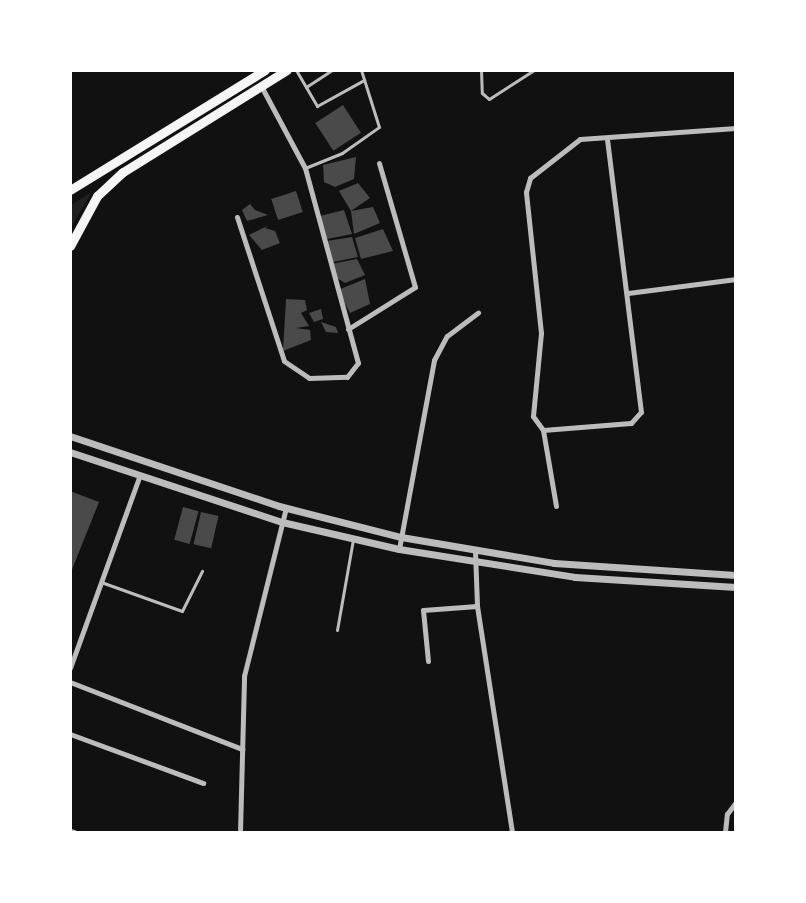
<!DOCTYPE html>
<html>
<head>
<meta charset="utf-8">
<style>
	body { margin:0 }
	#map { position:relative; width:806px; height:903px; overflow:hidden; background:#111; font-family:Roboto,sans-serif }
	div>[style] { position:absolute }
	.green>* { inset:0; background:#202020 }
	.building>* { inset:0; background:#4a4a4a; transform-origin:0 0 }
	.service>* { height:3px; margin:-1.5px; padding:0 1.5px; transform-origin:1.5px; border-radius:1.5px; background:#bcbcbc }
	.minor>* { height:5px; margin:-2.5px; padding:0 2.5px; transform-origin:2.5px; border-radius:2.5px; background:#bcbcbc }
	.tertiary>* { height:7px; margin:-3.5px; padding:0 3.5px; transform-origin:3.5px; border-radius:3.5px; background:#bcbcbc }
	.primary>* { height:9px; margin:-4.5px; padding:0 4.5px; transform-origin:4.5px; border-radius:4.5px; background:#f5f5f5 }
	span { translate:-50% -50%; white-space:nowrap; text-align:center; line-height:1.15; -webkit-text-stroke:6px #fff; paint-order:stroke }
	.frame { position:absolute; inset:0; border:72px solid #fff; pointer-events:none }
</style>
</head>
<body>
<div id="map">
	<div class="green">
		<div style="clip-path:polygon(92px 192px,71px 227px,71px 228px,71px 205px)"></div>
	</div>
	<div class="building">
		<div style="left:343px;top:105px;width:33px;height:33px;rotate:57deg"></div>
		<div style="clip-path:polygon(356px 157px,354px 179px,335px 187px,324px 182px,323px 165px)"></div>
		<div style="clip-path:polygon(358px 183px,370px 198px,351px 211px,373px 207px,380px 223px,354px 234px,351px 211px,339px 191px)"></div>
		<div style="left:296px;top:191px;width:22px;height:26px;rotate:72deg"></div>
		<div style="clip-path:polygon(250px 204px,255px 210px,268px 215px,247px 221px,242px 210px)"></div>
		<div style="clip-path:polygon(344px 210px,352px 234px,327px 239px,320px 216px)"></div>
		<div style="clip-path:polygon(269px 225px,265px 228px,275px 231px,280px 243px,262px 250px,249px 235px)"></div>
		<div style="clip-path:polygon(383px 229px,393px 251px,361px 259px,355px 238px)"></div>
		<div style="clip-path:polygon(352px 237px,358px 257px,333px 262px,327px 241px)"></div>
		<div style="clip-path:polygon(357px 259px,365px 275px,345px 283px,335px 277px,331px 264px)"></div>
		<div style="clip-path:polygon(365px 279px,370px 304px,350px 313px,338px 290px)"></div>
		<div style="clip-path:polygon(286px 299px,305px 300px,307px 310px,301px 313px,309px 326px,296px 328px,310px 330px,311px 340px,283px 351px)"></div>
		<div style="clip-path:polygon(321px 309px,323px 319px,314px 322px,309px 313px)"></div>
		<div style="clip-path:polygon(321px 322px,336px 327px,338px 333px,326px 332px)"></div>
		<div style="clip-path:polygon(70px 491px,99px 502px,71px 572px,70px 572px)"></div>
		<div style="left:183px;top:507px;width:16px;height:34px;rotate:15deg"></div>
		<div style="left:201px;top:512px;width:18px;height:33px;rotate:13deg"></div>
	</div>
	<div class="service">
		<div style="left:296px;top:70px;width:42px;rotate:59.7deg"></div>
		<div style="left:317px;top:106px;width:54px;rotate:-29deg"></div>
		<div style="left:481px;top:70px;width:23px;rotate:88deg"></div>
		<div style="left:482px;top:93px;width:9px;rotate:41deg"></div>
		<div style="left:489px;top:99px;width:54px;rotate:-32.8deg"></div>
		<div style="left:306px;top:87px;width:31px;rotate:-33deg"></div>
		<div style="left:305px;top:168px;width:40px;rotate:-22deg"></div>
		<div style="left:342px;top:153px;width:45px;rotate:-35.1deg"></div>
		<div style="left:379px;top:127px;width:60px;rotate:-107.5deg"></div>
		<div style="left:101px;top:582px;width:86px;rotate:19.7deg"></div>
		<div style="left:182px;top:611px;width:45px;rotate:-63.4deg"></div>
		<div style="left:337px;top:630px;width:92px;rotate:-80deg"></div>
	</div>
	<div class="minor">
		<div style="left:237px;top:217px;width:151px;rotate:71.9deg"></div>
		<div style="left:284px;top:361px;width:30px;rotate:34deg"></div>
		<div style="left:309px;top:378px;width:38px;rotate:-2deg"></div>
		<div style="left:347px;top:377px;width:18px;rotate:-52deg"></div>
		<div style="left:358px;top:363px;width:202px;rotate:-105.2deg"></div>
		<div style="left:305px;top:168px;width:93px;rotate:-118.2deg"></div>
		<div style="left:628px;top:293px;width:109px;rotate:-7.4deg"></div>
		<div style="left:348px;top:329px;width:79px;rotate:-32.1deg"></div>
		<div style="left:415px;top:287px;width:129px;rotate:-106.2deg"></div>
		<div style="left:543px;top:430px;width:17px;rotate:-126deg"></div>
		<div style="left:533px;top:416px;width:83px;rotate:-84.5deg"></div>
		<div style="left:541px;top:333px;width:142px;rotate:-96.1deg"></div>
		<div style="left:526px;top:192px;width:15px;rotate:-74deg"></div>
		<div style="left:530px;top:178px;width:63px;rotate:-38deg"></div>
		<div style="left:580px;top:139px;width:156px;rotate:-4deg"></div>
		<div style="left:556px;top:506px;width:77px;rotate:-99.7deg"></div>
		<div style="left:543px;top:430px;width:88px;rotate:-4.5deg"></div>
		<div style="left:631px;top:423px;width:15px;rotate:-48deg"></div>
		<div style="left:641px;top:412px;width:276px;rotate:-97.1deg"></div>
		<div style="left:399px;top:549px;width:192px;rotate:-79.5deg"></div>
		<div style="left:434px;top:360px;width:27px;rotate:-62deg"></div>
		<div style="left:447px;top:336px;width:39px;rotate:-37deg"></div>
		<div style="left:475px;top:551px;width:55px;rotate:87.9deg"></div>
		<div style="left:477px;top:606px;width:229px;rotate:81.2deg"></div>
		<div style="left:428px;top:661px;width:51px;rotate:-95.6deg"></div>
		<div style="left:423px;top:610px;width:54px;rotate:-4.2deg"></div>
		<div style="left:70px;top:668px;width:205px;rotate:-70.1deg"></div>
		<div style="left:70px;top:682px;width:185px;rotate:21.3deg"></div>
		<div style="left:70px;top:734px;width:142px;rotate:20.2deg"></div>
		<div style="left:70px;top:831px;width:4px;rotate:14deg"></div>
		<div style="left:240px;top:832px;width:156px;rotate:-88.5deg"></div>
		<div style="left:244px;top:676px;width:173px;rotate:-76deg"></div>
		<div style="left:725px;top:832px;width:18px;rotate:-84deg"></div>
		<div style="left:727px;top:814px;width:15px;rotate:-53deg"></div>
	</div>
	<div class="tertiary">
		<div style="left:70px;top:436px;width:220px;rotate:18.5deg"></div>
		<div style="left:279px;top:506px;width:126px;rotate:14.3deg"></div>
		<div style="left:401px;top:537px;width:155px;rotate:9.6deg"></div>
		<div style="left:554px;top:563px;width:182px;rotate:3.8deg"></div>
		<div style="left:70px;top:452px;width:223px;rotate:18.3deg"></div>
		<div style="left:282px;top:522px;width:120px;rotate:13deg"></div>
		<div style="left:399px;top:549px;width:178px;rotate:9deg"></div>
		<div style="left:575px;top:577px;width:161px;rotate:3.6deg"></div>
	</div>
	<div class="primary">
		<div style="left:70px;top:190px;width:229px;rotate:-31.6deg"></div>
		<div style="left:70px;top:246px;width:57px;rotate:-61.6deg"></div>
		<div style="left:97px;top:196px;width:35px;rotate:-43deg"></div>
		<div style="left:123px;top:172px;width:193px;rotate:-31.9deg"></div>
	</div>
	<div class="frame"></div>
</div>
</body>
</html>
